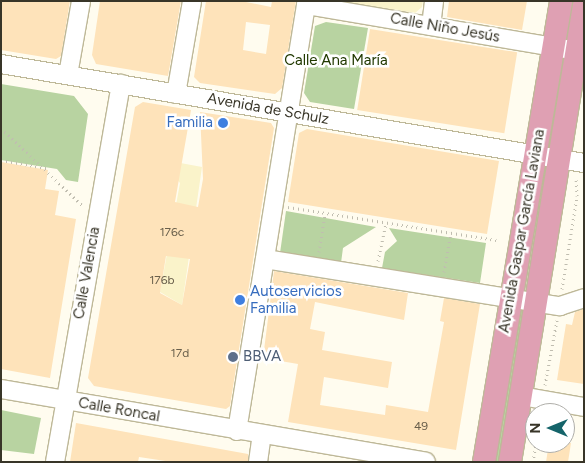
<!DOCTYPE html>
<html>
<head>
<meta charset="utf-8">
<style>
	body { margin:0 }
	#map { position:relative; width:585px; height:463px; overflow:hidden; background:#fffcef; font-family:Figtree,sans-serif }
	div>[style] { position:absolute }
	.built>* { inset:0; background:#faf3ca }
	.green>* { inset:0; background:#b8d3a1 }
	.building>* { inset:0; background:#fee3ba; transform-origin:0 0 }
	.path>* { height:3px; margin-top:-1.5px; transform-origin:0; background:repeating-linear-gradient(90deg,#c0bdb0 0 1px,transparent 0 5px) }
	.roads { filter:drop-shadow(1px 0 #beb898) drop-shadow(-1px 0 #beb898) drop-shadow(0 1px #beb898) drop-shadow(0 -1px #beb898) }
	.minor>* { height:18px; margin:-9px; padding:0 9px; transform-origin:9px; border-radius:9px; background:#fff }
	.major>* { height:22px; margin:-11px; padding:0 11px; transform-origin:11px; border-radius:11px; background:#dfa0b3 }
	.dots>* { width:14px; height:14px; translate:-50% -50%; box-sizing:border-box; border:2px solid #fff; border-radius:50% }
	span { translate:-50% -50%; white-space:nowrap; text-align:center; line-height:1.15; -webkit-text-stroke:5px #fff; paint-order:stroke }
	.number-label { font-size:12px; color:#6a604c }
	.number-label span { -webkit-text-stroke-width:0 }
	.street-label { font-size:15px; color:#383528 }
	.park-label { font-size:15px; color:#213900 }
	.shop-label { font-size:15px; color:#366cbe }
	.right { translate:-100% -50%; text-align:right }
	.left { translate:0 -50%; text-align:left }
	.service-label { font-size:15px; color:#4e5e75 }
	.frame { position:absolute; inset:0; border:2px solid #383528; pointer-events:none }
	.north { position:absolute; left:525px; top:403px; width:50px; height:50px; box-sizing:border-box; background:#fff; border:1px solid #afaea9; border-radius:50%; rotate:270deg; font-size:14px; font-weight:700; line-height:20px; text-align:center; color:#383528 }
	.north::after { content:''; display:block; margin:auto; width:18px; height:22px; background:#15646a; clip-path:polygon(50% 0,100% 100%,50% 72%,0 100%) }
</style>
</head>
<body>
<div id="map">
	<div class="built">
		<div style="clip-path:polygon(342px 1px,423px 1px,422px 7px,415px 13px)"></div>
		<div style="clip-path:polygon(159px 159px,202px 167px,182px 305px,160px 292px,180px 183px)"></div>
	</div>
	<div class="green">
		<div style="clip-path:polygon(326px 22px,368px 28px,354px 109px,310px 102px,304px 93px,315px 26px)"></div>
		<div style="clip-path:polygon(1px 84px,74px 96px,88px 114px,78px 182px,66px 180px,57px 169px,1px 160px)"></div>
		<div style="clip-path:polygon(286px 211px,376px 227px,343px 248px,341px 263px,280px 253px)"></div>
		<div style="clip-path:polygon(389px 228px,486px 243px,480px 283px,382px 268px,385px 252px,397px 241px)"></div>
		<div style="clip-path:polygon(520px 311px,523px 311px,501px 462px,493px 462px)"></div>
		<div style="clip-path:polygon(1px 410px,41px 418px,34px 454px,1px 450px)"></div>
	</div>
	<div class="building">
		<div style="clip-path:polygon(1px 1px,70px 1px,61px 56px,56px 59px,1px 50px)"></div>
		<div style="clip-path:polygon(100px 1px,181px 1px,168px 76px,96px 64px,92px 55px)"></div>
		<div style="clip-path:polygon(evenodd,206px 1px,241px 1px,271px 7px,272px 1px,296px 1px,282px 88px,275px 94px,200px 83px,194px 77px,206px 1px,246px 22px,270px 25px,266px 54px,243px 50px,246px 22px)"></div>
		<div style="clip-path:polygon(449px 1px,527px 1px,522px 30px,447px 17px)"></div>
		<div style="left:370px;top:29px;width:149px;height:82px;rotate:9deg"></div>
		<div style="clip-path:polygon(evenodd,143px 102px,191px 110px,175px 202px,198px 207px,203px 179px,200px 112px,271px 123px,274px 128px,230px 406px,226px 409px,94px 386px,88px 378px,135px 107px,143px 102px,166px 256px,190px 259px,182px 305px,160px 293px,166px 256px)"></div>
		<div style="clip-path:polygon(307px 129px,499px 161px,487px 234px,288px 202px,299px 133px)"></div>
		<div style="clip-path:polygon(1px 162px,48px 170px,45px 189px,59px 191px,55px 215px,76px 219px,50px 378px,1px 369px)"></div>
		<div style="clip-path:polygon(274px 271px,408px 293px,404px 320px,315px 302px,310px 329px,325px 332px,322px 350px,392px 362px,388px 388px,324px 377px,320px 405px,385px 415px,386px 405px,428px 412px,444px 322px,440px 321px,444px 298px,480px 304px,456px 450px,288px 422px,298px 364px,263px 358px)"></div>
		<div style="clip-path:polygon(584px 309px,584px 384px,557px 380px,566px 324px,572px 325px,575px 312px)"></div>
		<div style="clip-path:polygon(76px 423px,248px 454px,248px 462px,172px 462px,139px 457px,138px 462px,70px 462px)"></div>
		<div style="clip-path:polygon(549px 443px,571px 443px,568px 462px,546px 462px)"></div>
	</div>
	<div class="path">
		<div style="left:1px;top:128px;width:113px;rotate:43.6deg"></div>
		<div style="left:1px;top:160px;width:46px;rotate:10.1deg"></div>
		<div style="left:288px;top:207px;width:211px;rotate:9deg"></div>
		<div style="left:319px;top:252px;width:39px;rotate:-81deg"></div>
		<div style="left:378px;top:261px;width:39px;rotate:-78deg"></div>
		<div style="left:444px;top:272px;width:40px;rotate:-80deg"></div>
		<div style="left:562px;top:289px;width:94px;rotate:-80.8deg"></div>
		<div style="left:577px;top:196px;width:17px;rotate:-93deg"></div>
		<div style="left:545px;top:385px;width:66px;rotate:-79.5deg"></div>
		<div style="left:533px;top:462px;width:19px;rotate:-81deg"></div>
	</div>
	<div class="roads">
		<div class="minor">
			<div style="left:306px;top:5px;width:282px;rotate:9.6deg"></div>
			<div style="left:431px;top:26px;width:25px;rotate:-83deg"></div>
			<div style="left:1px;top:64px;width:591px;rotate:9.64deg"></div>
			<div style="left:68px;top:75px;width:75px;rotate:-80deg"></div>
			<div style="left:176px;top:94px;width:94px;rotate:-80.2deg"></div>
			<div style="left:265px;top:259px;width:299px;rotate:9.1deg"></div>
			<div style="left:560px;top:306px;width:25px;rotate:-18deg"></div>
			<div style="left:1px;top:389px;width:431px;rotate:9.7deg"></div>
			<div style="left:521px;top:396px;width:64px;rotate:9.9deg"></div>
			<div style="left:237px;top:431px;width:436px;rotate:-80.8deg"></div>
			<div style="left:55px;top:462px;width:384px;rotate:-80.1deg"></div>
			<div style="left:258px;top:462px;width:27px;rotate:-82deg"></div>
		</div>
		<div class="major">
			<div style="left:484px;top:462px;width:467px;rotate:-80.5deg"></div>
			<div style="left:510px;top:462px;width:462px;rotate:-80.8deg"></div>
		</div>
	</div>
	<div class="dots">
		<div style="left:223px;top:123px;background:#3f7fe0"></div>
		<div style="left:240px;top:300px;background:#3f7fe0"></div>
		<div style="left:233px;top:357px;background:#5c6f8a"></div>
	</div>
	<div class="number-label">
		<span style="left:172px;top:233px">176c</span>
		<span style="left:162px;top:281px">176b</span>
		<span style="left:180px;top:354px">17d</span>
		<span style="left:421px;top:427px">49</span>
	</div>
	<div class="street-label">
		<span style="left:445px;top:28px;rotate:10deg">Calle Niño Jesús</span>
		<span style="left:268px;top:109px;rotate:10deg">Avenida de Schulz</span>
		<span style="left:522px;top:231px;rotate:-80deg">Avenida Gaspar García Laviana</span>
		<span style="left:87px;top:273px;rotate:-80deg">Calle Valencia</span>
		<span style="left:119px;top:410px;rotate:10deg">Calle Roncal</span>
	</div>
	<div class="park-label">
		<span style="left:336px;top:61px">Calle Ana María</span>
	</div>
	<div class="shop-label">
		<span class="right" style="left:213px;top:123px">Familia</span>
		<span class="left" style="left:250px;top:300px">Autoservicios<br>Familia</span>
	</div>
	<div class="service-label">
		<span class="left" style="left:243px;top:357px">BBVA</span>
	</div>
	<div class="frame"></div>
	<div class="north">N</div>
</div>
</body>
</html>
